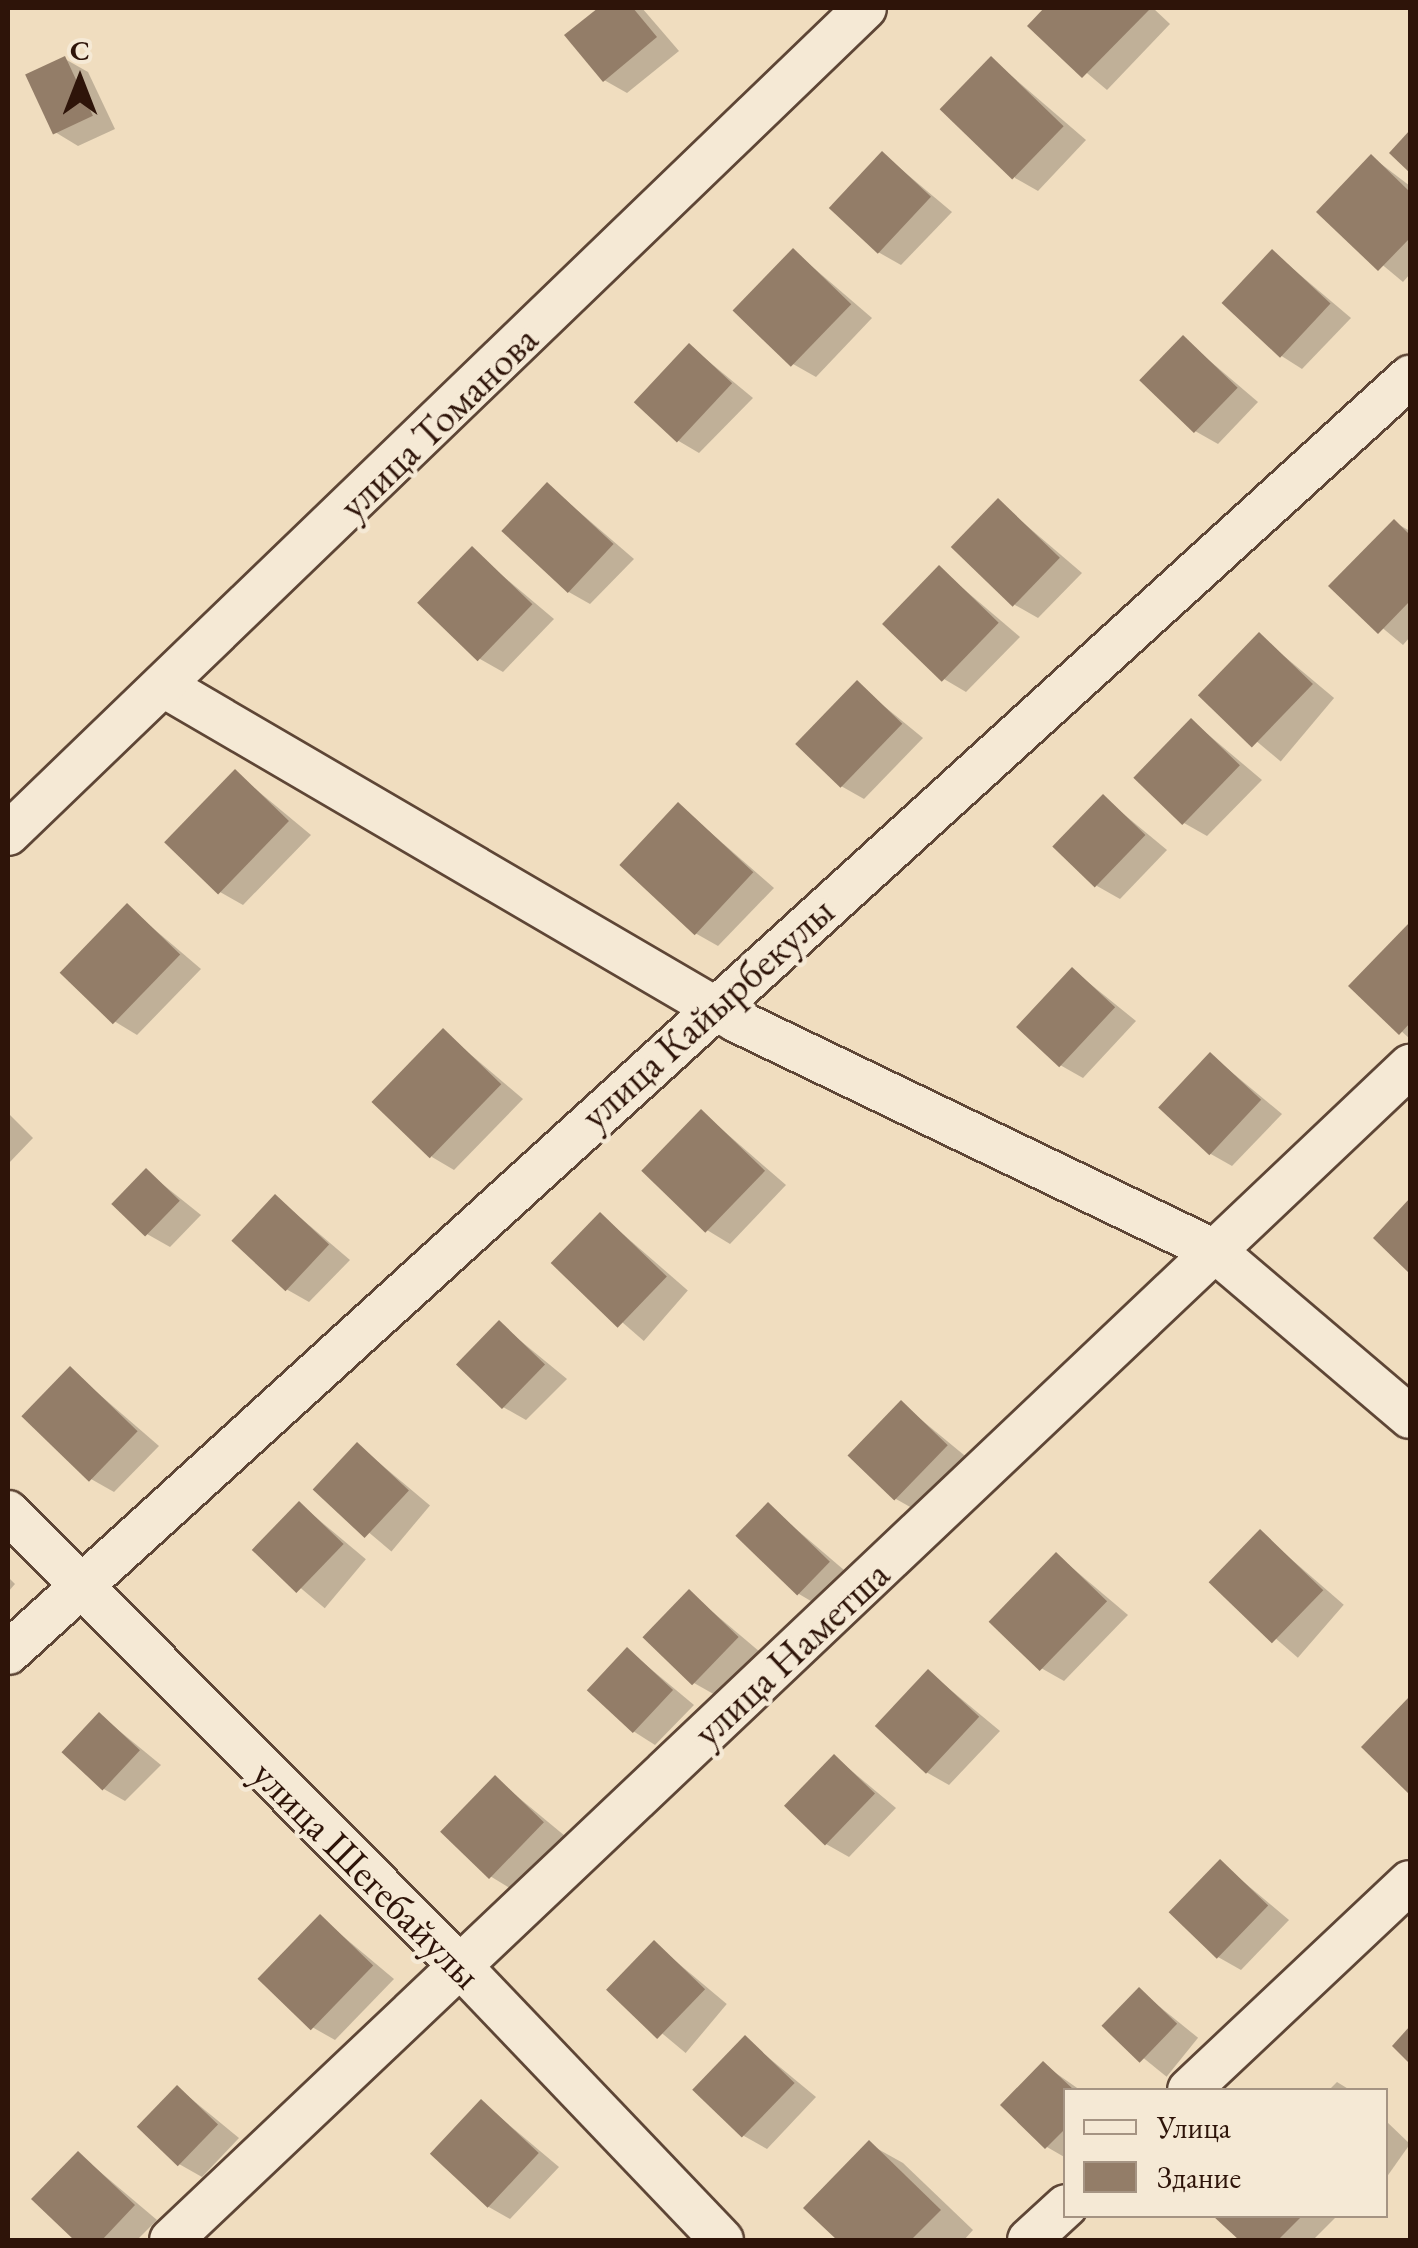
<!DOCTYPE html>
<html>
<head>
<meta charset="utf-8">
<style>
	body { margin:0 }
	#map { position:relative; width:1418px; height:2248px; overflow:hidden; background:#f0ddbf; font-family:"EB Garamond",serif }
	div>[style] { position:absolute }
	.shadow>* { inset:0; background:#0003; transform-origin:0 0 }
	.building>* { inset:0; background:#937d68; transform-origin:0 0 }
	.roads { filter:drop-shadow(2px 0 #5e4636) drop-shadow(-2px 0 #5e4636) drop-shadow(0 2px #5e4636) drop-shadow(0 -2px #5e4636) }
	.minor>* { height:42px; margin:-21px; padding:0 21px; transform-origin:21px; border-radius:21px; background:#f5e9d5 }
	span { translate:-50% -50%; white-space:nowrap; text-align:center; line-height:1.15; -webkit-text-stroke:9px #f5e9d5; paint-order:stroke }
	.street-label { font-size:40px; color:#2e1409 }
	.frame { position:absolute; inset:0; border:10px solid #2e1409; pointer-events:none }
	.legend { position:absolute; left:1063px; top:2088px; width:325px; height:130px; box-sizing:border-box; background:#f5e9d5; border:2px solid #a59483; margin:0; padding:12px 18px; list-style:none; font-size:30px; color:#2e1409 }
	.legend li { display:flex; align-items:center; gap:20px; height:50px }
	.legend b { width:50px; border:2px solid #a59483 }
	.north { position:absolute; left:30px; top:30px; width:100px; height:100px; -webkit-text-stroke:8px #f5e9d5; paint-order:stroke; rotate:0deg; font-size:28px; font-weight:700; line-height:40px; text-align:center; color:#2e1409 }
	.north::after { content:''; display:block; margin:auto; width:35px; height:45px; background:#2e1409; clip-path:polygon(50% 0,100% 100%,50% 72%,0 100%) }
</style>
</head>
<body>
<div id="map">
	<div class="shadow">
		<div style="clip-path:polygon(602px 8px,642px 8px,679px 51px,627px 93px,604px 80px,567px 36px)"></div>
		<div style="clip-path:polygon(1048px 8px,1153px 8px,1170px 24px,1107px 90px,1030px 25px)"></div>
		<div style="clip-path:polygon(65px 59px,88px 72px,115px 129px,78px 146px,55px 132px)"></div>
		<div style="clip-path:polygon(992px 59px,1086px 140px,1038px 191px,1015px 178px)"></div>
		<div style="clip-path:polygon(883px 154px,952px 212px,901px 265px,878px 252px)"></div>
		<div style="clip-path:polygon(1372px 157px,1410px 186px,1410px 274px,1403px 282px,1319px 212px)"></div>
		<div style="clip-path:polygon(794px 251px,872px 318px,816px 377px,793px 364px)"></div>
		<div style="clip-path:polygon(1273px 252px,1351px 318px,1302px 369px,1280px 355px)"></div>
		<div style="clip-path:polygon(1183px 338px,1258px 402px,1218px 444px,1195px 431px)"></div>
		<div style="clip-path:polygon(690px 346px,753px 398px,699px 453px,677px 440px)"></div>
		<div style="clip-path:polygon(548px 485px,634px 559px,590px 604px,567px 591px)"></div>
		<div style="clip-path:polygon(998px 501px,1082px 573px,1038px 618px,1015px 605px)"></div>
		<div style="clip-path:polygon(1394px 522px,1410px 531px,1410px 637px,1403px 645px,1332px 586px)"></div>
		<div style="clip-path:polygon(472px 550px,554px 619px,503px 672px,480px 659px)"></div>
		<div style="clip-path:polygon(939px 568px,1020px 637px,966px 692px,944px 679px)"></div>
		<div style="left:1259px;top:635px;width:98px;height:83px;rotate:40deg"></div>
		<div style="clip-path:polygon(857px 684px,923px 738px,864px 799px,841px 786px)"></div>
		<div style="clip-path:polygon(1192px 721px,1262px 780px,1207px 836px,1184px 823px)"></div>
		<div style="clip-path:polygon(235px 772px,311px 835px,243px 905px,220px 892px)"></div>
		<div style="clip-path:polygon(1103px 797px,1167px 850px,1120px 899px,1097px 886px)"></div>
		<div style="clip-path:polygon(679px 805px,774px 888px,718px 946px,695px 933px)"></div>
		<div style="clip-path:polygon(127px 906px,201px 969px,137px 1035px,114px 1021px)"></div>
		<div style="clip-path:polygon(1410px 926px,1410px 1039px,1352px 986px)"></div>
		<div style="clip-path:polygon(1073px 970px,1136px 1021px,1083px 1078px,1060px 1065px)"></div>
		<div style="clip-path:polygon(443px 1031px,523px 1099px,454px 1170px,432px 1157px)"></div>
		<div style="clip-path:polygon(1211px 1055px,1282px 1114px,1232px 1166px,1209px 1153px)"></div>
		<div style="clip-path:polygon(702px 1112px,786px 1185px,730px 1244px,707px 1230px)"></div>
		<div style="clip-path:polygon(8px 1113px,33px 1138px,8px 1164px)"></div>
		<div style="clip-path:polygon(146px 1171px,201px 1215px,170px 1247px,147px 1234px)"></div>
		<div style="clip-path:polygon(276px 1197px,350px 1260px,309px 1302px,286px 1289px)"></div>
		<div style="left:601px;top:1215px;width:115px;height:67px;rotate:41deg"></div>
		<div style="clip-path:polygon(499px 1323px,567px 1379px,526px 1420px,503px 1407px)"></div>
		<div style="clip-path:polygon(70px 1369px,159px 1446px,114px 1492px,91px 1479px)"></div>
		<div style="clip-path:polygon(901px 1403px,970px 1460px,919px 1512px,896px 1499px)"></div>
		<div style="left:358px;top:1445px;width:94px;height:60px;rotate:40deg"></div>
		<div style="left:300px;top:1504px;width:86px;height:64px;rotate:40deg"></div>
		<div style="clip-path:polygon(768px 1505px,851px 1576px,821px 1607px,799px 1594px)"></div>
		<div style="left:1260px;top:1532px;width:111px;height:70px;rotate:41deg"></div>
		<div style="clip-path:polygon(1057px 1555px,1128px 1615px,1064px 1681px,1041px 1668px)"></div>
		<div style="clip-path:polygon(8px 1577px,15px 1584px,8px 1592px)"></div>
		<div style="clip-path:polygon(689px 1592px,760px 1652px,717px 1696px,694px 1683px)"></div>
		<div style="clip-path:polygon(628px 1650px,694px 1705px,655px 1745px,633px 1731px)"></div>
		<div style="clip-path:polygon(929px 1672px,1000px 1731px,949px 1785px,926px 1772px)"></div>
		<div style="clip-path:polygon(100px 1715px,161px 1765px,125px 1801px,102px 1788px)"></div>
		<div style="clip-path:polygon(835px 1757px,896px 1808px,849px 1857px,826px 1844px)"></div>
		<div style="clip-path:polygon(495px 1778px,565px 1836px,513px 1890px,490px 1876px)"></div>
		<div style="clip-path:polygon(1220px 1862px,1289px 1920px,1241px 1970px,1218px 1957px)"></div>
		<div style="clip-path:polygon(320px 1917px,394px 1979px,335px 2040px,312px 2027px)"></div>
		<div style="left:654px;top:1943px;width:95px;height:64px;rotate:40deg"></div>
		<div style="left:1139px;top:1990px;width:76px;height:50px;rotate:39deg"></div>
		<div style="clip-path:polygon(746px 2039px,816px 2097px,767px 2149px,744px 2136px)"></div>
		<div style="clip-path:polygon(1043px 2064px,1080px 2090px,1066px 2090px,1066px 2158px,1047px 2147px)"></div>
		<div style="clip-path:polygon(1337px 2082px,1350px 2090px,1329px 2090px)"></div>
		<div style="clip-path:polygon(178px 2088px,239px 2138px,202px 2177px,179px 2164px)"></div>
		<div style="clip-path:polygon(482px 2102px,559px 2167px,510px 2219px,487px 2206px)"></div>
		<div style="clip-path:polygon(1386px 2121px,1410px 2144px,1386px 2178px)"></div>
		<div style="clip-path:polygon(869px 2144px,903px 2163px,973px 2230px,964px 2240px,841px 2240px,807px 2208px)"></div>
		<div style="clip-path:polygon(79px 2154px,157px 2220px,137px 2240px,78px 2240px,35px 2199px)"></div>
		<div style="clip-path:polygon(1216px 2216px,1337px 2216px,1313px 2240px,1242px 2240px)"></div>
	</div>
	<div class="building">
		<div style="clip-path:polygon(598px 8px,633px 8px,657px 37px,603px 82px,564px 35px)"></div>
		<div style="clip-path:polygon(1044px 8px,1146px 8px,1149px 10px,1082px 78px,1027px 26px)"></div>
		<div style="left:65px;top:56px;width:66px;height:44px;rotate:65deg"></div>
		<div style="left:991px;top:56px;width:101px;height:74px;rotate:44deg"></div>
		<div style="clip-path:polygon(1410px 130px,1410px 173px,1389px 153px)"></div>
		<div style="left:882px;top:151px;width:67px;height:78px;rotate:43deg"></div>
		<div style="clip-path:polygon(1371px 154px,1410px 192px,1410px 238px,1378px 271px,1316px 212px)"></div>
		<div style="left:793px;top:248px;width:81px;height:87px;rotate:44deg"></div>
		<div style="left:1272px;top:249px;width:80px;height:74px;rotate:43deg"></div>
		<div style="left:1183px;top:335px;width:76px;height:63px;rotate:44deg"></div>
		<div style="left:689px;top:343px;width:59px;height:81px;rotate:43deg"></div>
		<div style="left:547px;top:482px;width:91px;height:67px;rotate:43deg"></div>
		<div style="left:998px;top:498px;width:86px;height:68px;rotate:44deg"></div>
		<div style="clip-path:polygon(1394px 519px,1410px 535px,1410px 601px,1378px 634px,1328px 586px)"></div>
		<div style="left:472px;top:546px;width:84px;height:79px;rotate:44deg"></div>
		<div style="left:939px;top:565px;width:83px;height:82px;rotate:44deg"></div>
		<div style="left:1259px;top:632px;width:75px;height:88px;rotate:44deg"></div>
		<div style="left:857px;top:680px;width:63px;height:89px;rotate:44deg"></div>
		<div style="left:1191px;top:718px;width:68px;height:83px;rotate:44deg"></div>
		<div style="left:235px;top:769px;width:75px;height:102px;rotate:44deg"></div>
		<div style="left:1103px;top:794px;width:59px;height:73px;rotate:44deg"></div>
		<div style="left:678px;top:802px;width:103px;height:86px;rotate:43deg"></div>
		<div style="left:127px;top:903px;width:74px;height:97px;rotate:44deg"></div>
		<div style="clip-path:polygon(1410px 922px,1410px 1023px,1399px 1035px,1348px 986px)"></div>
		<div style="left:1072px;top:967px;width:59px;height:82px;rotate:43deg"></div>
		<div style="left:443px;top:1028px;width:81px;height:103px;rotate:44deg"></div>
		<div style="left:1210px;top:1052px;width:70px;height:76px;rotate:43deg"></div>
		<div style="left:701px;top:1109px;width:89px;height:86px;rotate:44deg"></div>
		<div style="left:146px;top:1168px;width:47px;height:50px;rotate:44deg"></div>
		<div style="left:275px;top:1194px;width:74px;height:64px;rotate:43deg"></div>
		<div style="clip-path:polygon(1410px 1198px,1410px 1274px,1373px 1238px)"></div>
		<div style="left:600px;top:1212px;width:93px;height:71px;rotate:44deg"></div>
		<div style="left:499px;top:1320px;width:64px;height:62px;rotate:44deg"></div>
		<div style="left:70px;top:1366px;width:94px;height:70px;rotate:44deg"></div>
		<div style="left:901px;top:1400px;width:65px;height:77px;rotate:44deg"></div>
		<div style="left:357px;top:1442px;width:71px;height:65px;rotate:43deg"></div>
		<div style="left:299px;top:1501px;width:62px;height:68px;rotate:44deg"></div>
		<div style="left:768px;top:1502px;width:86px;height:47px;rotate:44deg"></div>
		<div style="left:1260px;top:1529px;width:88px;height:74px;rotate:44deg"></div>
		<div style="left:1056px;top:1552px;width:71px;height:97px;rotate:44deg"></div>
		<div style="left:689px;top:1589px;width:69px;height:67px;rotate:44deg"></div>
		<div style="left:627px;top:1647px;width:63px;height:59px;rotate:43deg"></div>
		<div style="left:928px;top:1669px;width:70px;height:78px;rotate:43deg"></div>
		<div style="clip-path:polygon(1410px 1696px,1410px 1795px,1361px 1747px)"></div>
		<div style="left:99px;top:1712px;width:56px;height:55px;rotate:43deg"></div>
		<div style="left:834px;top:1754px;width:57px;height:72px;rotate:44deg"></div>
		<div style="left:495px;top:1775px;width:68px;height:79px;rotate:44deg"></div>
		<div style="left:1220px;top:1859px;width:67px;height:74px;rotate:44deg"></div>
		<div style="left:320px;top:1914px;width:74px;height:90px;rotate:44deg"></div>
		<div style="left:654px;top:1940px;width:71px;height:69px;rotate:44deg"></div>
		<div style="left:1139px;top:1987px;width:53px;height:54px;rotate:44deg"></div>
		<div style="clip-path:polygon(1410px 2026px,1410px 2064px,1392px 2046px)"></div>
		<div style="left:745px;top:2035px;width:69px;height:76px;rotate:44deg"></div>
		<div style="clip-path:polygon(1043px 2061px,1074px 2090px,1066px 2090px,1066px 2128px,1045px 2149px,1000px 2105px)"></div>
		<div style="left:177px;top:2085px;width:57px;height:58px;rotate:44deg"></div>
		<div style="left:481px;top:2099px;width:79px;height:75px;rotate:43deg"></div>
		<div style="clip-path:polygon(869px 2140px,941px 2210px,911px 2240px,837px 2240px,803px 2208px)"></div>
		<div style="clip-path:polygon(78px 2151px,135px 2205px,102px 2240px,74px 2240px,31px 2199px)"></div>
		<div style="clip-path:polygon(1213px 2216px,1302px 2216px,1278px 2240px,1239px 2240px)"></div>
	</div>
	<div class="roads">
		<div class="minor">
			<div style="left:164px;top:686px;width:664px;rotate:30.31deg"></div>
			<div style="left:737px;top:1021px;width:530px;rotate:25.7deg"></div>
			<div style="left:1215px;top:1251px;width:256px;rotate:40.4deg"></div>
			<div style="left:8px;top:834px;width:1190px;rotate:-43.94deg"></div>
			<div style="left:8px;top:1512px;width:641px;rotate:45.13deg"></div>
			<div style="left:460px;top:1966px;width:379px;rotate:46.3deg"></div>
			<div style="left:8px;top:1653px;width:1896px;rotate:-42.31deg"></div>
			<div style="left:1189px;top:2090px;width:303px;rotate:-43.3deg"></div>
			<div style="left:171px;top:2240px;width:1707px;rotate:-43.46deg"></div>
			<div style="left:1029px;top:2240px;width:50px;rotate:-42.6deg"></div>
		</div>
	</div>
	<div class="street-label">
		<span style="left:438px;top:422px;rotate:-44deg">улица Томанова</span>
		<span style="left:707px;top:1013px;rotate:-42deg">улица Кайырбекулы</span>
		<span style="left:791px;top:1653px;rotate:-43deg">улица Наметша</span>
		<span style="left:367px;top:1874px;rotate:45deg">улица Шегебайулы</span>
	</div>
	<div class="frame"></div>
	<ul class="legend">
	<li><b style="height:12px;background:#f5e9d5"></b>Улица</li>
	<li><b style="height:28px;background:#937d68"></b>Здание</li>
	</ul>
	<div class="north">С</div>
</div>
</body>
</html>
